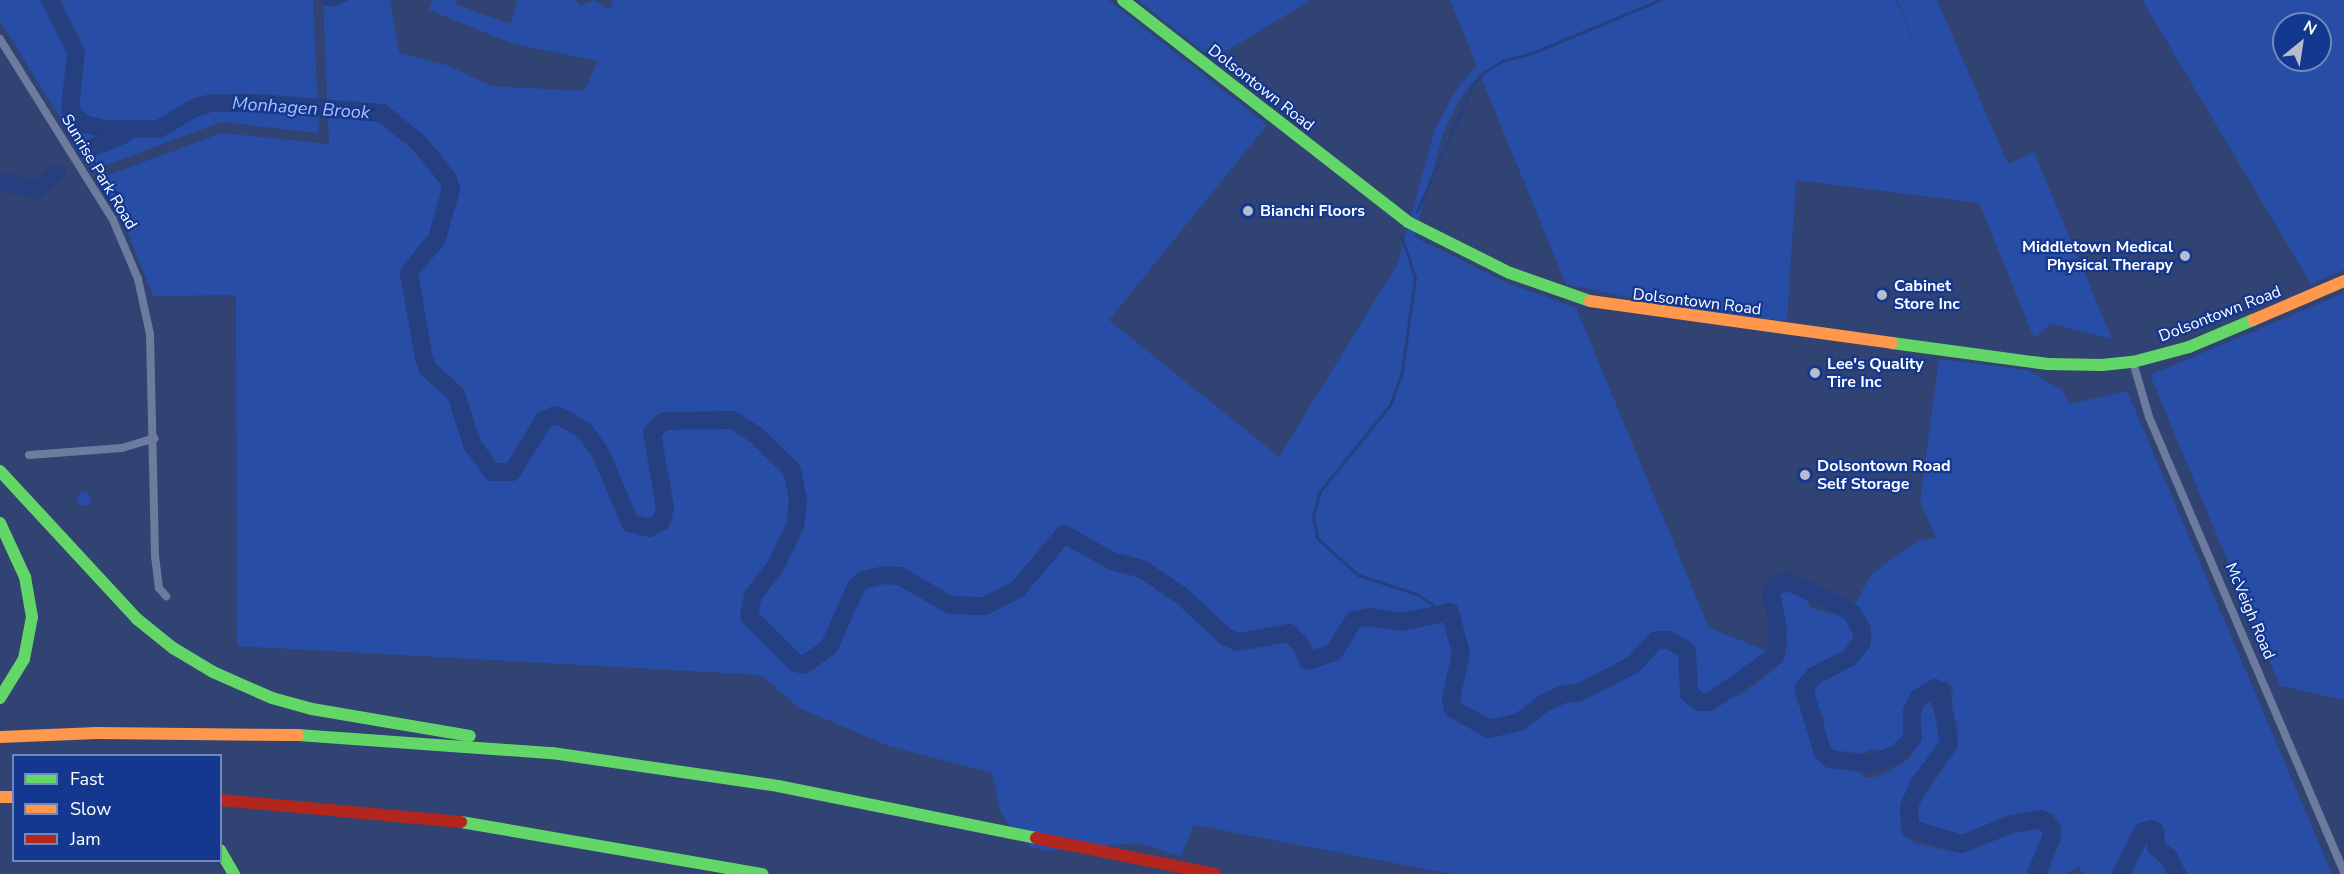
<!DOCTYPE html>
<html>
<head>
<meta charset="utf-8">
<style>
	body { margin:0 }
	#map { position:relative; width:2344px; height:874px; overflow:hidden; background:#304373; font-family:"Nunito Sans",sans-serif }
	div>[style] { position:absolute }
	.green>* { inset:0; background:#274da6 }
	.round { border-radius:50% }
	.water>* { inset:0; background:#263f81 }
	.stream>* { height:3px; margin:-1.5px; padding:0 1.5px; transform-origin:1.5px; border-radius:1.5px; background:#263f81 }
	.river>* { height:18px; margin:-9px; padding:0 9px; transform-origin:9px; border-radius:9px; background:#263f81 }
	.street>* { height:8px; margin:-4px; padding:0 4px; transform-origin:4px; border-radius:4px; background:#6c7b9e }
	.fast>* { height:12px; margin:-6px; padding:0 6px; transform-origin:6px; border-radius:6px; background:#63d668 }
	.slow>* { height:12px; margin:-6px; padding:0 6px; transform-origin:6px; border-radius:6px; background:#ff974d }
	.jam>* { height:12px; margin:-6px; padding:0 6px; transform-origin:6px; border-radius:6px; background:#b3261e }
	.dots>* { width:16px; height:16px; translate:-50% -50%; box-sizing:border-box; border:3px solid #14378f; border-radius:50% }
	span { translate:-50% -50%; white-space:nowrap; text-align:center; line-height:1.15; -webkit-text-stroke:4.5px #14378f; paint-order:stroke }
	.street-label { font-size:16px; color:#fff }
	.poi-label { font-size:16px; color:#fff; font-weight:700 }
	.left { translate:0 -50%; text-align:left }
	.right { translate:-100% -50%; text-align:right }
	.water-label { font-size:18px; color:#abc2f8; font-style:italic }
	.legend { position:absolute; left:12px; top:754px; width:210px; height:108px; box-sizing:border-box; background:#14378f; border:2px solid #7287bc; margin:0; padding:8px 10px; list-style:none; font-size:18px; color:#fff }
	.legend li { display:flex; align-items:center; gap:12px; height:30px }
	.legend b { width:30px; border:2px solid #7287bc }
	.north { position:absolute; left:2272px; top:12px; width:60px; height:60px; box-sizing:border-box; background:#14378f; border:2px solid #7287bc; border-radius:50%; rotate:30deg; font-size:16px; font-weight:700; line-height:24px; text-align:center; color:#fff }
	.north::after { content:''; display:block; margin:auto; width:21px; height:27px; background:#b7bdce; clip-path:polygon(50% 0,100% 100%,50% 72%,0 100%) }
</style>
</head>
<body>
<div id="map">
	<div class="green">
		<div style="clip-path:polygon(0 0,313px 0,319px 133px,222px 122px,93px 170px,0 21px)"></div>
		<div style="clip-path:polygon(323px 0,390px 0,399px 53px,449px 66px,491px 86px,584px 91px,598px 61px,514px 44px,429px 10px,432px 0,457px 0,455px 4px,511px 24px,517px 0,575px 0,580px 6px,594px 0,607px 9px,613px 4px,611px 0,1108px 0,1267px 125px,1109px 320px,1279px 457px,1398px 263px,1435px 129px,1455px 91px,1477px 66px,1450px 0,1896px 0,1980px 203px,1796px 180px,1787px 321px,1675px 307px,1566px 284px,1480px 75px,1462px 95px,1443px 133px,1414px 237px,1505px 282px,1576px 308px,1709px 628px,1773px 653px,1731px 682px,1737px 697px,1774px 670px,1784px 658px,1788px 644px,1778px 603px,1780px 594px,1791px 591px,1805px 597px,1811px 608px,1851px 619px,1856px 628px,1856px 644px,1849px 653px,1801px 677px,1795px 693px,1815px 754px,1837px 769px,1856px 769px,1865px 778px,1880px 776px,1909px 759px,1922px 739px,1920px 712px,1929px 699px,1945px 741px,1920px 772px,1905px 798px,1900px 817px,1904px 834px,1914px 843px,1954px 852px,1970px 850px,1991px 838px,2046px 827px,2045px 841px,2030px 866px,2030px 874px,1452px 874px,1194px 825px,1181px 856px,1139px 843px,1047px 851px,1030px 847px,1011px 828px,1001px 813px,992px 773px,889px 746px,799px 708px,761px 675px,237px 646px,236px 295px,153px 296px,121px 215px,98px 179px,222px 133px,329px 144px)"></div>
		<div style="clip-path:polygon(1138px 0,1311px 0,1213px 59px)"></div>
		<div style="clip-path:polygon(1897px 0,1937px 0,2008px 164px,2034px 152px,2112px 339px,2051px 324px,2034px 338px)"></div>
		<div style="clip-path:polygon(evenodd,2142px 0,2344px 0,2344px 270px,2311px 284px,2142px 0,2284px 24px,2320px 24px,2320px 60px,2284px 60px,2284px 24px)"></div>
		<div style="clip-path:polygon(2344px 293px,2344px 700px,2280px 686px,2150px 375px)"></div>
		<div style="clip-path:polygon(1939px 359px,2027px 370px,2062px 390px,2070px 404px,2127px 391px,2332px 874px,2083px 874px,2079px 867px,2065px 874px,2047px 874px,2062px 836px,2054px 815px,2043px 810px,1992px 822px,1971px 837px,1957px 838px,1921px 829px,1915px 823px,1915px 809px,1946px 765px,1959px 736px,1952px 706px,1953px 689px,1946px 681px,1923px 685px,1910px 700px,1905px 708px,1907px 734px,1889px 753px,1872px 749px,1859px 755px,1832px 754px,1824px 741px,1823px 715px,1809px 696px,1813px 686px,1860px 659px,1870px 646px,1871px 625px,1855px 603px,1873px 573px,1919px 540px,1936px 538px,1920px 501px)"></div>
		<div class="round" style="left:77px;top:492px;width:14px;height:14px"></div>
	</div>
	<div class="water">
		<div style="clip-path:polygon(319px 0,349px 0,333px 7px,325px 6px)"></div>
	</div>
	<div class="stream">
		<div style="left:1417px;top:211px;width:136px;rotate:-66.1deg"></div>
		<div style="left:1472px;top:87px;width:18px;rotate:-52deg"></div>
		<div style="left:1483px;top:73px;width:22px;rotate:-32deg"></div>
		<div style="left:1502px;top:61px;width:31px;rotate:-15deg"></div>
		<div style="left:1532px;top:53px;width:139px;rotate:-22.5deg"></div>
		<div style="left:1401px;top:235px;width:44px;rotate:71.6deg"></div>
		<div style="left:1415px;top:277px;width:95px;rotate:97.9deg"></div>
		<div style="left:1402px;top:371px;width:36px;rotate:109deg"></div>
		<div style="left:1390px;top:405px;width:111px;rotate:129.1deg"></div>
		<div style="left:1320px;top:491px;width:25px;rotate:106deg"></div>
		<div style="left:1313px;top:515px;width:23px;rotate:80deg"></div>
		<div style="left:1317px;top:538px;width:55px;rotate:42.1deg"></div>
		<div style="left:1358px;top:575px;width:62px;rotate:17.9deg"></div>
		<div style="left:1417px;top:594px;width:29px;rotate:35deg"></div>
	</div>
	<div class="river">
		<div style="left:50px;top:0;width:58px;rotate:63.4deg"></div>
		<div style="left:76px;top:52px;width:58px;rotate:95.9deg"></div>
		<div style="left:70px;top:110px;width:20px;rotate:45deg"></div>
		<div style="left:84px;top:124px;width:22px;rotate:13deg"></div>
		<div style="left:105px;top:129px;width:54px"></div>
		<div style="left:159px;top:129px;width:43px;rotate:-30.7deg"></div>
		<div style="left:196px;top:107px;width:16px;rotate:-14deg"></div>
		<div style="left:212px;top:103px;width:46px"></div>
		<div style="left:258px;top:103px;width:124px;rotate:4.6deg"></div>
		<div style="left:382px;top:113px;width:49px;rotate:39.2deg"></div>
		<div style="left:420px;top:144px;width:45px;rotate:51.3deg"></div>
		<div style="left:448px;top:179px;width:10px;rotate:73deg"></div>
		<div style="left:451px;top:189px;width:51px;rotate:105.9deg"></div>
		<div style="left:437px;top:238px;width:45px;rotate:128.7deg"></div>
		<div style="left:409px;top:273px;width:87px;rotate:80.1deg"></div>
		<div style="left:424px;top:359px;width:11px;rotate:68deg"></div>
		<div style="left:428px;top:369px;width:38px;rotate:42deg"></div>
		<div style="left:456px;top:394px;width:52px;rotate:72.3deg"></div>
		<div style="left:472px;top:444px;width:34px;rotate:54deg"></div>
		<div style="left:492px;top:472px;width:20px"></div>
		<div style="left:512px;top:472px;width:61px;rotate:-58.4deg"></div>
		<div style="left:544px;top:420px;width:12px;rotate:-24deg"></div>
		<div style="left:555px;top:415px;width:9px;rotate:21deg"></div>
		<div style="left:563px;top:418px;width:26px;rotate:31deg"></div>
		<div style="left:585px;top:431px;width:28px;rotate:55deg"></div>
		<div style="left:601px;top:454px;width:75px;rotate:67.2deg"></div>
		<div style="left:630px;top:523px;width:20px;rotate:15deg"></div>
		<div style="left:649px;top:528px;width:13px;rotate:-27deg"></div>
		<div style="left:661px;top:522px;width:15px;rotate:-74deg"></div>
		<div style="left:665px;top:508px;width:76px;rotate:-99.8deg"></div>
		<div style="left:652px;top:433px;width:11px;rotate:-49deg"></div>
		<div style="left:659px;top:425px;width:7px;rotate:-34deg"></div>
		<div style="left:665px;top:421px;width:68px;rotate:-0.8deg"></div>
		<div style="left:733px;top:420px;width:27px;rotate:33deg"></div>
		<div style="left:756px;top:435px;width:50px;rotate:44.2deg"></div>
		<div style="left:792px;top:470px;width:29px;rotate:78deg"></div>
		<div style="left:798px;top:498px;width:28px;rotate:96deg"></div>
		<div style="left:795px;top:526px;width:46px;rotate:116deg"></div>
		<div style="left:775px;top:567px;width:36px;rotate:128deg"></div>
		<div style="left:753px;top:595px;width:21px;rotate:101deg"></div>
		<div style="left:749px;top:616px;width:66px;rotate:45deg"></div>
		<div style="left:796px;top:663px;width:8px;rotate:14deg"></div>
		<div style="left:804px;top:665px;width:31px;rotate:-36deg"></div>
		<div style="left:829px;top:647px;width:66px;rotate:-65.8deg"></div>
		<div style="left:856px;top:587px;width:10px;rotate:-45deg"></div>
		<div style="left:863px;top:580px;width:23px;rotate:-13deg"></div>
		<div style="left:885px;top:575px;width:15px;rotate:4deg"></div>
		<div style="left:900px;top:576px;width:58px;rotate:30.1deg"></div>
		<div style="left:950px;top:605px;width:35px;rotate:2deg"></div>
		<div style="left:985px;top:606px;width:37px;rotate:-27deg"></div>
		<div style="left:1018px;top:589px;width:72px;rotate:-50.1deg"></div>
		<div style="left:1064px;top:534px;width:55px;rotate:29.4deg"></div>
		<div style="left:1112px;top:561px;width:31px;rotate:15deg"></div>
		<div style="left:1142px;top:569px;width:48px;rotate:34deg"></div>
		<div style="left:1182px;top:596px;width:60px;rotate:43deg"></div>
		<div style="left:1226px;top:637px;width:13px;rotate:23deg"></div>
		<div style="left:1238px;top:642px;width:52px;rotate:-10deg"></div>
		<div style="left:1289px;top:633px;width:17px;rotate:45deg"></div>
		<div style="left:1301px;top:645px;width:17px;rotate:66deg"></div>
		<div style="left:1308px;top:661px;width:28px;rotate:-19deg"></div>
		<div style="left:1334px;top:652px;width:38px;rotate:-58deg"></div>
		<div style="left:1354px;top:620px;width:16px;rotate:-11deg"></div>
		<div style="left:1370px;top:617px;width:32px;rotate:9deg"></div>
		<div style="left:1402px;top:622px;width:49px;rotate:-11.8deg"></div>
		<div style="left:1450px;top:612px;width:42px;rotate:75deg"></div>
		<div style="left:1461px;top:653px;width:47px;rotate:102.3deg"></div>
		<div style="left:1451px;top:699px;width:10px;rotate:79deg"></div>
		<div style="left:1453px;top:709px;width:41px;rotate:29.1deg"></div>
		<div style="left:1489px;top:729px;width:31px;rotate:-13deg"></div>
		<div style="left:1519px;top:722px;width:31px;rotate:-37deg"></div>
		<div style="left:1544px;top:703px;width:22px;rotate:-24deg"></div>
		<div style="left:1564px;top:694px;width:14px;rotate:-4deg"></div>
		<div style="left:1578px;top:693px;width:62px;rotate:-27deg"></div>
		<div style="left:1633px;top:665px;width:34px;rotate:-47deg"></div>
		<div style="left:1656px;top:640px;width:13px"></div>
		<div style="left:1669px;top:640px;width:21px;rotate:31deg"></div>
		<div style="left:1687px;top:651px;width:43px;rotate:87.3deg"></div>
		<div style="left:1689px;top:694px;width:14px;rotate:36deg"></div>
		<div style="left:1700px;top:702px;width:10px"></div>
		<div style="left:1710px;top:702px;width:80px;rotate:-35.3deg"></div>
		<div style="left:1775px;top:656px;width:28px;rotate:-84deg"></div>
		<div style="left:1778px;top:628px;width:37px;rotate:-101deg"></div>
		<div style="left:1771px;top:592px;width:9px;rotate:-54deg"></div>
		<div style="left:1776px;top:585px;width:12px;rotate:-20deg"></div>
		<div style="left:1787px;top:581px;width:62px;rotate:24.9deg"></div>
		<div style="left:1843px;top:607px;width:12px;rotate:35deg"></div>
		<div style="left:1853px;top:614px;width:22px;rotate:66deg"></div>
		<div style="left:1862px;top:634px;width:8px;rotate:90deg"></div>
		<div style="left:1862px;top:642px;width:21px;rotate:129deg"></div>
		<div style="left:1849px;top:658px;width:39px;rotate:153deg"></div>
		<div style="left:1814px;top:676px;width:16px;rotate:130deg"></div>
		<div style="left:1804px;top:688px;width:66px;rotate:74.1deg"></div>
		<div style="left:1822px;top:751px;width:11px;rotate:45deg"></div>
		<div style="left:1830px;top:759px;width:39px;rotate:7deg"></div>
		<div style="left:1869px;top:764px;width:28px;rotate:-19deg"></div>
		<div style="left:1895px;top:755px;width:23px;rotate:-43deg"></div>
		<div style="left:1912px;top:739px;width:28px;rotate:-90deg"></div>
		<div style="left:1912px;top:711px;width:14px;rotate:-65deg"></div>
		<div style="left:1918px;top:698px;width:20px;rotate:-30deg"></div>
		<div style="left:1935px;top:688px;width:6px;rotate:31deg"></div>
		<div style="left:1940px;top:691px;width:54px;rotate:80.4deg"></div>
		<div style="left:1949px;top:744px;width:50px;rotate:126.9deg"></div>
		<div style="left:1919px;top:784px;width:24px;rotate:114deg"></div>
		<div style="left:1909px;top:806px;width:22px;rotate:87deg"></div>
		<div style="left:1910px;top:828px;width:54px;rotate:17.1deg"></div>
		<div style="left:1962px;top:844px;width:54px;rotate:-21.8deg"></div>
		<div style="left:2012px;top:824px;width:29px;rotate:-10deg"></div>
		<div style="left:2041px;top:819px;width:15px;rotate:42deg"></div>
		<div style="left:2052px;top:829px;width:9px;rotate:96deg"></div>
		<div style="left:2051px;top:838px;width:39px;rotate:113deg"></div>
		<div style="left:86px;top:150px;width:42px;rotate:-22.3deg"></div>
		<div style="left:0;top:181px;width:37px;rotate:14deg"></div>
		<div style="left:36px;top:190px;width:27px;rotate:-39deg"></div>
		<div style="left:2121px;top:874px;width:47px;rotate:-63.4deg"></div>
		<div style="left:2142px;top:832px;width:9px;rotate:-18deg"></div>
		<div style="left:2151px;top:829px;width:4px;rotate:27deg"></div>
		<div style="left:2155px;top:831px;width:16px;rotate:86deg"></div>
		<div style="left:2156px;top:847px;width:17px;rotate:40deg"></div>
		<div style="left:2169px;top:858px;width:18px;rotate:63deg"></div>
	</div>
	<div class="street">
		<div style="left:0;top:39px;width:213px;rotate:58deg"></div>
		<div style="left:113px;top:220px;width:64px;rotate:67deg"></div>
		<div style="left:138px;top:279px;width:56px;rotate:77.7deg"></div>
		<div style="left:150px;top:334px;width:222px;rotate:88.7deg"></div>
		<div style="left:155px;top:556px;width:32px;rotate:83deg"></div>
		<div style="left:159px;top:588px;width:11px;rotate:49deg"></div>
		<div style="left:2133px;top:362px;width:57px;rotate:73.8deg"></div>
		<div style="left:2149px;top:417px;width:494px;rotate:66.8deg"></div>
		<div style="left:29px;top:455px;width:93px;rotate:-4.3deg"></div>
		<div style="left:122px;top:448px;width:34px;rotate:-17deg"></div>
	</div>
	<div class="fast">
		<div style="left:1123px;top:0;width:361px;rotate:37.9deg"></div>
		<div style="left:1408px;top:222px;width:114px;rotate:26.6deg"></div>
		<div style="left:1510px;top:273px;width:85px;rotate:19.3deg"></div>
		<div style="left:1892px;top:343px;width:157px;rotate:7.7deg"></div>
		<div style="left:2048px;top:364px;width:54px;rotate:1.1deg"></div>
		<div style="left:2102px;top:365px;width:31px;rotate:-6deg"></div>
		<div style="left:2133px;top:362px;width:58px;rotate:-15deg"></div>
		<div style="left:2189px;top:347px;width:69px;rotate:-22.9deg"></div>
		<div style="left:0;top:471px;width:202px;rotate:47.2deg"></div>
		<div style="left:137px;top:619px;width:46px;rotate:38.9deg"></div>
		<div style="left:173px;top:648px;width:47px;rotate:31deg"></div>
		<div style="left:213px;top:672px;width:64px;rotate:23.8deg"></div>
		<div style="left:272px;top:698px;width:41px;rotate:15.4deg"></div>
		<div style="left:312px;top:709px;width:160px;rotate:9.7deg"></div>
		<div style="left:0;top:523px;width:60px;rotate:65.2deg"></div>
		<div style="left:25px;top:577px;width:41px;rotate:80.1deg"></div>
		<div style="left:32px;top:617px;width:43px;rotate:100.8deg"></div>
		<div style="left:24px;top:659px;width:46px;rotate:121.6deg"></div>
		<div style="left:298px;top:735px;width:255px;rotate:4.1deg"></div>
		<div style="left:552px;top:753px;width:228px;rotate:8.3deg"></div>
		<div style="left:778px;top:786px;width:263px;rotate:11.4deg"></div>
		<div style="left:461px;top:822px;width:306px;rotate:9.8deg"></div>
		<div style="left:220px;top:850px;width:28px;rotate:60deg"></div>
	</div>
	<div class="slow">
		<div style="left:1590px;top:301px;width:305px;rotate:7.9deg"></div>
		<div style="left:2253px;top:320px;width:99px;rotate:-23.2deg"></div>
		<div style="left:0;top:737px;width:97px;rotate:-2.4deg"></div>
		<div style="left:97px;top:733px;width:201px;rotate:0.6deg"></div>
		<div style="left:0;top:797px;width:14px"></div>
	</div>
	<div class="jam">
		<div style="left:220px;top:800px;width:242px;rotate:5.2deg"></div>
		<div style="left:1036px;top:838px;width:183px;rotate:11.4deg"></div>
	</div>
	<div class="dots">
		<div style="left:1248px;top:211px;background:#b7bdce"></div>
		<div style="left:2185px;top:256px;background:#b7bdce"></div>
		<div style="left:1882px;top:295px;background:#b7bdce"></div>
		<div style="left:1815px;top:373px;background:#b7bdce"></div>
		<div style="left:1805px;top:475px;background:#b7bdce"></div>
	</div>
	<div class="street-label">
		<span style="left:1261px;top:88px;rotate:38deg">Dolsontown Road</span>
		<span style="left:99px;top:172px;rotate:59deg">Sunrise Park Road</span>
		<span style="left:1697px;top:302px;rotate:7deg">Dolsontown Road</span>
		<span style="left:2220px;top:314px;rotate:-21deg">Dolsontown Road</span>
		<span style="left:2250px;top:611px;rotate:67deg">McVeigh Road</span>
	</div>
	<div class="poi-label">
		<span class="left" style="left:1260px;top:211px">Bianchi Floors</span>
		<span class="right" style="left:2173px;top:256px">Middletown Medical<br>Physical Therapy</span>
		<span class="left" style="left:1894px;top:295px">Cabinet<br>Store Inc</span>
		<span class="left" style="left:1827px;top:373px">Lee's Quality<br>Tire Inc</span>
		<span class="left" style="left:1817px;top:475px">Dolsontown Road<br>Self Storage</span>
	</div>
	<div class="water-label">
		<span style="left:301px;top:108px;rotate:4deg">Monhagen Brook</span>
	</div>
	<ul class="legend">
	<li><b style="height:8px;background:#63d668"></b>Fast</li>
	<li><b style="height:8px;background:#ff974d"></b>Slow</li>
	<li><b style="height:8px;background:#b3261e"></b>Jam</li>
	</ul>
	<div class="north">N</div>
</div>
</body>
</html>
